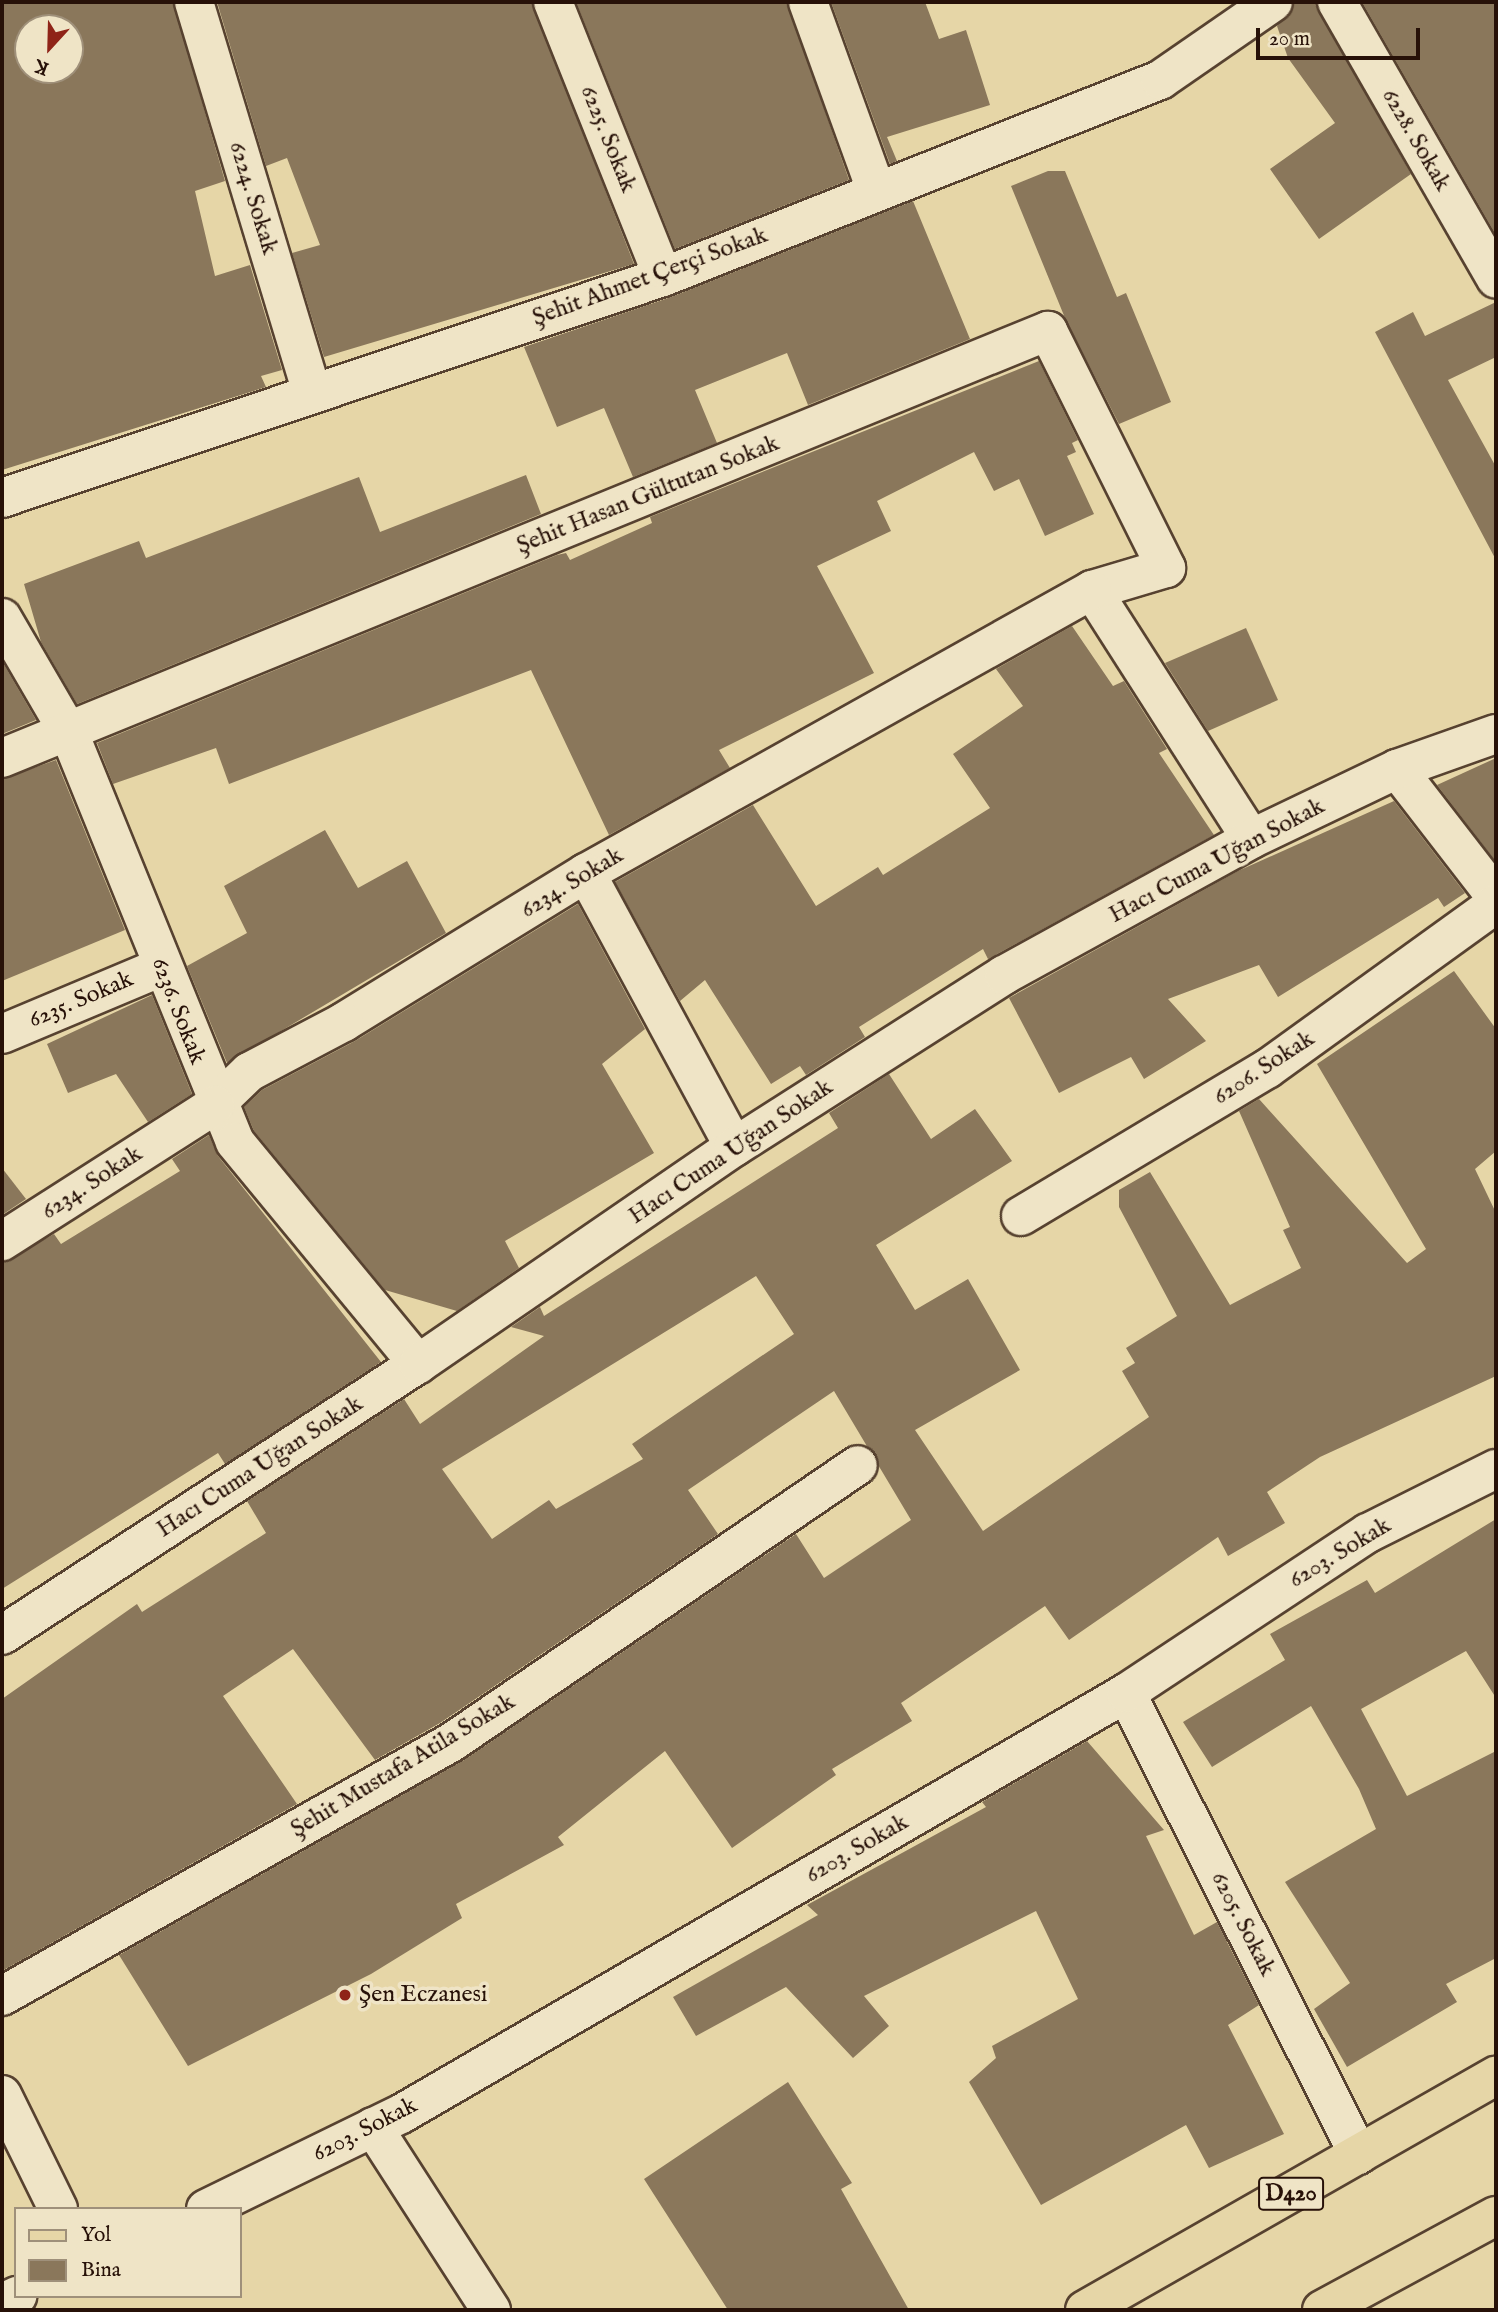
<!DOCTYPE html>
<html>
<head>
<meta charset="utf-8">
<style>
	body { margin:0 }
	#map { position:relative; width:1498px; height:2312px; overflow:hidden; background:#e6d6a7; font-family:"IM FELL English",serif }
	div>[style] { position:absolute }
	.building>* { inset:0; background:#8a775b }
	.roads { filter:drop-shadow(2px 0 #574230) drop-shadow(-2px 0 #574230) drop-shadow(0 2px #574230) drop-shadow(0 -2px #574230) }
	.street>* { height:38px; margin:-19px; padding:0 19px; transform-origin:19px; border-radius:19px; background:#efe4c6 }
	.primary>* { height:38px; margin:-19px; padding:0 19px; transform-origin:19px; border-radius:19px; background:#e6d6a7 }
	.dots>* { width:19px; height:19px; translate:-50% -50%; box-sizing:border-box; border:4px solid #efe4c6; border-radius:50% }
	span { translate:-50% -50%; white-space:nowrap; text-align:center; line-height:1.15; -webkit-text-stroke:7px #efe4c6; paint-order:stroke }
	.shield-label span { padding:2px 5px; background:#efe4c6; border:2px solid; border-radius:5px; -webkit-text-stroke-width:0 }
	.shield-label { font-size:23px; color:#271108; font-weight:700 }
	.street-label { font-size:24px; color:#271108 }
	.poi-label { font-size:24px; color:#271108 }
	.left { translate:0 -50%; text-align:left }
	.frame { position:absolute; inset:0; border:4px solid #271108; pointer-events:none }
	.legend { position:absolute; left:14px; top:2207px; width:228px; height:91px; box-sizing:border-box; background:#efe4c6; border:2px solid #9f907a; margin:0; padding:9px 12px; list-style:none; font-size:21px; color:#271108 }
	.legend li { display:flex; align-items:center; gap:14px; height:35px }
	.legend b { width:35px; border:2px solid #9f907a }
	.north { position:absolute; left:14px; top:14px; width:70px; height:70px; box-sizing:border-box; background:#efe4c6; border:2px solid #9f907a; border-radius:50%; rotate:202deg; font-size:19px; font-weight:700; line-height:28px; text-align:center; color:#271108 }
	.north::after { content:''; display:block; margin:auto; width:24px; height:32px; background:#8f2418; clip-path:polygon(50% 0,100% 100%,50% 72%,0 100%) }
	.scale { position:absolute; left:1256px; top:28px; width:164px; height:32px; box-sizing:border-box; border:4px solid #271108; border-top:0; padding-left:9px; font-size:21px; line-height:24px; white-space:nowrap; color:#271108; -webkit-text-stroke:5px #efe4c6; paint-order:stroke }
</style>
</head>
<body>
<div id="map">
	<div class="building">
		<div style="clip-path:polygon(evenodd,2px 2px,173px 2px,225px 181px,195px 191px,215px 276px,250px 265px,282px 370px,261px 376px,266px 387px,2px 470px,2px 2px,28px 28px,70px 28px,70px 70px,28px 70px,28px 28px)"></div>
		<div style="clip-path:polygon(217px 2px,532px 2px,634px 264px,324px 357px,292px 253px,320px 245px,287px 158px,266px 166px)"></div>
		<div style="clip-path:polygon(576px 2px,787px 2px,849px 180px,675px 249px)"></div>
		<div style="clip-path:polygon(831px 2px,925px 2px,939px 39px,966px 30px,990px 105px,887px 137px,897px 161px,890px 164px)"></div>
		<div style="clip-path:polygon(1295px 2px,1315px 2px,1411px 174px,1319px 239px,1270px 169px,1335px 123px,1288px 58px,1277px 26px)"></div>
		<div style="clip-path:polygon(1362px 2px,1496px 2px,1496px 235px)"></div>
		<div style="clip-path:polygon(1048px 171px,1065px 171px,1117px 297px,1126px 293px,1171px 402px,1119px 424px,1065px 318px,1011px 186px)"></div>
		<div style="clip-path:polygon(913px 201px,970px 339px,808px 405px,787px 353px,695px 390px,717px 443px,633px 477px,604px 408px,557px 427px,524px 347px,671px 297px)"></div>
		<div style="clip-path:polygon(1496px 302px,1496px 357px,1448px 380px,1496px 467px,1496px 560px,1375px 332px,1413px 312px,1425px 336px)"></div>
		<div style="clip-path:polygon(1039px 361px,1078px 440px,1072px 443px,1076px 452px,1067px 456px,1094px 514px,1045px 536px,1019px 479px,994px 491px,974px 452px,877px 501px,891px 531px,817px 566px,874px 673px,719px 750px,730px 768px,609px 835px,531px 670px,229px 784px,216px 748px,113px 784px,97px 743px,557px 555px,566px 553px,570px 560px,652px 523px,650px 517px)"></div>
		<div style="clip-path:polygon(526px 475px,541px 514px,77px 704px,41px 642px,24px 584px,139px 541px,146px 558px,359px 477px,380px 532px)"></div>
		<div style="clip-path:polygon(1072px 626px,1113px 686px,1124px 681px,1167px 749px,1159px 753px,1214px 835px,988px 959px,983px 949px,859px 1027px,865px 1037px,806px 1075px,800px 1066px,771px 1084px,705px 980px,680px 1001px,615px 882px,753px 805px,816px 906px,878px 867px,883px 875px,990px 808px,953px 754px,1023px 706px,996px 669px)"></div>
		<div style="clip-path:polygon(1246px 628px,1278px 700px,1208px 731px,1165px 663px)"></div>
		<div style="clip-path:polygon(2px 661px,36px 720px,2px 734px)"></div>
		<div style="clip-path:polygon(1496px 758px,1496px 862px,1437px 785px)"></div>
		<div style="clip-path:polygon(56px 760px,125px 930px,2px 981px,2px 779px)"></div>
		<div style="clip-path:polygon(1394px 801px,1465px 893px,1444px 907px,1438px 898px,1278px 997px,1259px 965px,1168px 999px,1206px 1041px,1144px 1079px,1131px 1057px,1059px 1093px,1009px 998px,1238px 871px)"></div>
		<div style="clip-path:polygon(325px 830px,358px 888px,407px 861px,446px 933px,227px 1063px,187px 966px,247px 933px,224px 886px)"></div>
		<div style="clip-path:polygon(578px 904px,645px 1029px,602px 1064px,654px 1153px,505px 1241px,519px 1268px,457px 1311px,385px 1290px,254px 1131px,244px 1107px,262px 1090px,355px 1041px)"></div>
		<div style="clip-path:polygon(evenodd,1454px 971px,1496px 1029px,1496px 1151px,1475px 1169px,1496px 1213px,1496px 1376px,1320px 1457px,1267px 1492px,1285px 1523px,1228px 1556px,1218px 1537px,1069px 1640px,1045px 1606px,901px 1703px,912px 1721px,832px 1769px,836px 1775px,732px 1848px,665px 1751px,558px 1837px,564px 1845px,456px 1904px,462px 1918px,371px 1974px,188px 2066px,119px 1955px,464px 1760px,796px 1534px,824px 1578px,911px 1520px,834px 1391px,688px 1490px,718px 1534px,440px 1723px,375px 1760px,293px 1649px,223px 1696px,297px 1804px,2px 1971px,2px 1699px,137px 1604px,142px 1612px,266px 1533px,247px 1501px,404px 1399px,420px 1424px,544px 1336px,511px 1327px,540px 1307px,544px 1316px,838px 1128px,829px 1113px,889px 1074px,931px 1139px,975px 1109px,1012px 1161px,876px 1245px,915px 1310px,968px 1279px,1020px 1370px,915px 1430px,983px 1531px,1149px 1417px,1122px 1371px,1135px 1363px,1126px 1348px,1177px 1316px,1119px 1207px,1119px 1190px,1150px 1172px,1230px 1305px,1301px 1268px,1283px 1230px,1290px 1227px,1239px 1111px,1259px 1099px,1407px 1263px,1426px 1249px,1317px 1064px,1454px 971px,756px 1276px,794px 1334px,632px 1444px,643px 1459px,556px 1509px,549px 1500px,492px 1539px,442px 1469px,756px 1276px)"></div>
		<div style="clip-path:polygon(152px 995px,192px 1094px,148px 1122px,116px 1074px,68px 1093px,47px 1044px)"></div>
		<div style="clip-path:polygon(209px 1135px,218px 1156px,381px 1362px,225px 1464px,218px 1453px,2px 1589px,2px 1263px,54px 1234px,61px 1244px,180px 1171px,172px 1159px)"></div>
		<div style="clip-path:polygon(2px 1168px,26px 1199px,2px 1215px)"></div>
		<div style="clip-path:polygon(1496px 1519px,1496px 1698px,1466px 1651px,1361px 1709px,1407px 1796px,1496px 1751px,1496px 1958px,1446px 1984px,1457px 2002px,1347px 2067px,1314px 2009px,1350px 1983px,1285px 1882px,1376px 1829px,1359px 1789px,1311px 1706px,1212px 1767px,1183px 1722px,1285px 1660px,1270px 1634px,1367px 1580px,1375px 1593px)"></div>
		<div style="clip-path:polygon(1087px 1741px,1164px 1830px,1146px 1836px,1194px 1935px,1217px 1922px,1259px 2005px,1228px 2025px,1284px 2134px,1209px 2168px,1186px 2125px,1041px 2205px,969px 2082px,996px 2058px,992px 2046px,1078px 1999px,1036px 1911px,864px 1996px,889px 2026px,853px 2058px,786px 1987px,696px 2036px,673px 1997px,818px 1915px,807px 1905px,986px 1807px,982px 1802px)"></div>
		<div style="clip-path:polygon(788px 2082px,852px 2183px,841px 2189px,909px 2310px,728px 2310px,644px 2179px)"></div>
	</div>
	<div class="roads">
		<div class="street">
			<div style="left:194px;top:2px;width:409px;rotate:73.2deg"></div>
			<div style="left:553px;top:2px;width:296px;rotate:68.2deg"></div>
			<div style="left:808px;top:2px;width:200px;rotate:70.1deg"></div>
			<div style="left:1337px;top:2px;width:319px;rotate:60.1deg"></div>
			<div style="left:2px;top:498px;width:697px;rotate:-18.49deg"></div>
			<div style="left:663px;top:277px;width:535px;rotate:-21.62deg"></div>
			<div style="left:1160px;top:80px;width:137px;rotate:-34.6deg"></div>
			<div style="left:1092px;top:590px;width:295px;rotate:57.4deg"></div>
			<div style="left:2px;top:618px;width:133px;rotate:59.8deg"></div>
			<div style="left:69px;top:733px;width:441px;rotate:67.9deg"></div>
			<div style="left:235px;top:1142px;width:288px;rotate:50.5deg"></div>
			<div style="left:2px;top:758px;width:1130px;rotate:-22.21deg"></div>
			<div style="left:1048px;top:331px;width:265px;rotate:63.5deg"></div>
			<div style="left:1166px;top:568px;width:77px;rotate:163.4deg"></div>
			<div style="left:1092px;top:590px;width:580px;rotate:150.78deg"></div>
			<div style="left:586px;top:873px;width:284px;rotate:148.4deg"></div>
			<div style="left:344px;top:1022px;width:107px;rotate:152.2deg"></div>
			<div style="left:249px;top:1072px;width:47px;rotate:135.9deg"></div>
			<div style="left:215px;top:1105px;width:253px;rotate:147.4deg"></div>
			<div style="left:1397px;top:769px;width:162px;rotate:52.3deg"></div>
			<div style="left:586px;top:873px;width:311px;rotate:61.6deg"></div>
			<div style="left:2px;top:1034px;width:173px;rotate:-22.8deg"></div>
			<div style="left:1021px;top:1216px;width:287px;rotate:-30.9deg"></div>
			<div style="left:1267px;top:1069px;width:282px;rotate:-35.8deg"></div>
			<div style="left:2px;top:1635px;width:496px;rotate:-33.1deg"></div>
			<div style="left:418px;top:1364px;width:383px;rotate:-34.5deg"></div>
			<div style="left:734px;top:1147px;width:320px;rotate:-32.5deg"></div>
			<div style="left:1004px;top:975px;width:282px;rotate:-28.8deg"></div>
			<div style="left:1251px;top:839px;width:162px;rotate:-25.6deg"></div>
			<div style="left:1397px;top:769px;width:105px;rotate:-19.5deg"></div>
			<div style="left:1126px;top:1693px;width:517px;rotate:63.24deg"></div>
			<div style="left:2px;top:1996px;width:517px;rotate:-29.44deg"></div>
			<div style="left:452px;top:1742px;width:491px;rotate:-34.3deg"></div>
			<div style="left:2px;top:2095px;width:127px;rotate:63.8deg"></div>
			<div style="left:373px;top:2127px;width:218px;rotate:57.2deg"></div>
			<div style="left:206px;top:2209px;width:217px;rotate:-26deg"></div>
			<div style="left:401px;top:2114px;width:838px;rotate:-30.14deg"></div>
			<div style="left:1126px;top:1693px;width:290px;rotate:-33.5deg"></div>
			<div style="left:1368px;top:1533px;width:143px;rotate:-26.6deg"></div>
			<div style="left:2px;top:2303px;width:17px;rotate:-25deg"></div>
		</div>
		<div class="primary">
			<div style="left:1085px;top:2310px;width:473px;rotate:-29.7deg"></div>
			<div style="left:1322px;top:2310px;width:198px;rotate:-28.4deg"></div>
		</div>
	</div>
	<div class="dots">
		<div style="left:345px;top:1995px;background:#8f2418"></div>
	</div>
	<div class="shield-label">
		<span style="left:1291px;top:2194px">D420</span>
	</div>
	<div class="street-label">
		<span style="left:608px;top:139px;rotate:68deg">6225. Sokak</span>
		<span style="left:1416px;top:140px;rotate:60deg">6228. Sokak</span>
		<span style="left:253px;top:198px;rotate:73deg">6224. Sokak</span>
		<span style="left:650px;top:277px;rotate:-20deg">Şehit Ahmet Çerçi Sokak</span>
		<span style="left:648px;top:495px;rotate:-22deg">Şehit Hasan Gültutan Sokak</span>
		<span style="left:1217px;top:861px;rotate:-28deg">Hacı Cuma Uğan Sokak</span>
		<span style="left:572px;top:883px;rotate:-31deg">6234. Sokak</span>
		<span style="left:81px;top:1000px;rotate:-23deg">6235. Sokak</span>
		<span style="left:178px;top:1011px;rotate:69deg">6236. Sokak</span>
		<span style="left:1264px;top:1068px;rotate:-33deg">6206. Sokak</span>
		<span style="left:731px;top:1152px;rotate:-34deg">Hacı Cuma Uğan Sokak</span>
		<span style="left:92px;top:1183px;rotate:-33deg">6234. Sokak</span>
		<span style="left:260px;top:1467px;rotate:-33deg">Hacı Cuma Uğan Sokak</span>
		<span style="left:1340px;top:1553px;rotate:-31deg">6203. Sokak</span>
		<span style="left:403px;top:1766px;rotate:-31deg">Şehit Mustafa Atila Sokak</span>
		<span style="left:857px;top:1849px;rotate:-30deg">6203. Sokak</span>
		<span style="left:1243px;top:1924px;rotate:63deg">6205. Sokak</span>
		<span style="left:365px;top:2130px;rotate:-27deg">6203. Sokak</span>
	</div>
	<div class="poi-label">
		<span class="left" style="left:359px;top:1995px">Şen Eczanesi</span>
	</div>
	<div class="frame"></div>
	<ul class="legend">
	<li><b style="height:9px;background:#e6d6a7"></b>Yol</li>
	<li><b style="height:19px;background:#8a775b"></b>Bina</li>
	</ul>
	<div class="north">K</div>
	<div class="scale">20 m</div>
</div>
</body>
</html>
